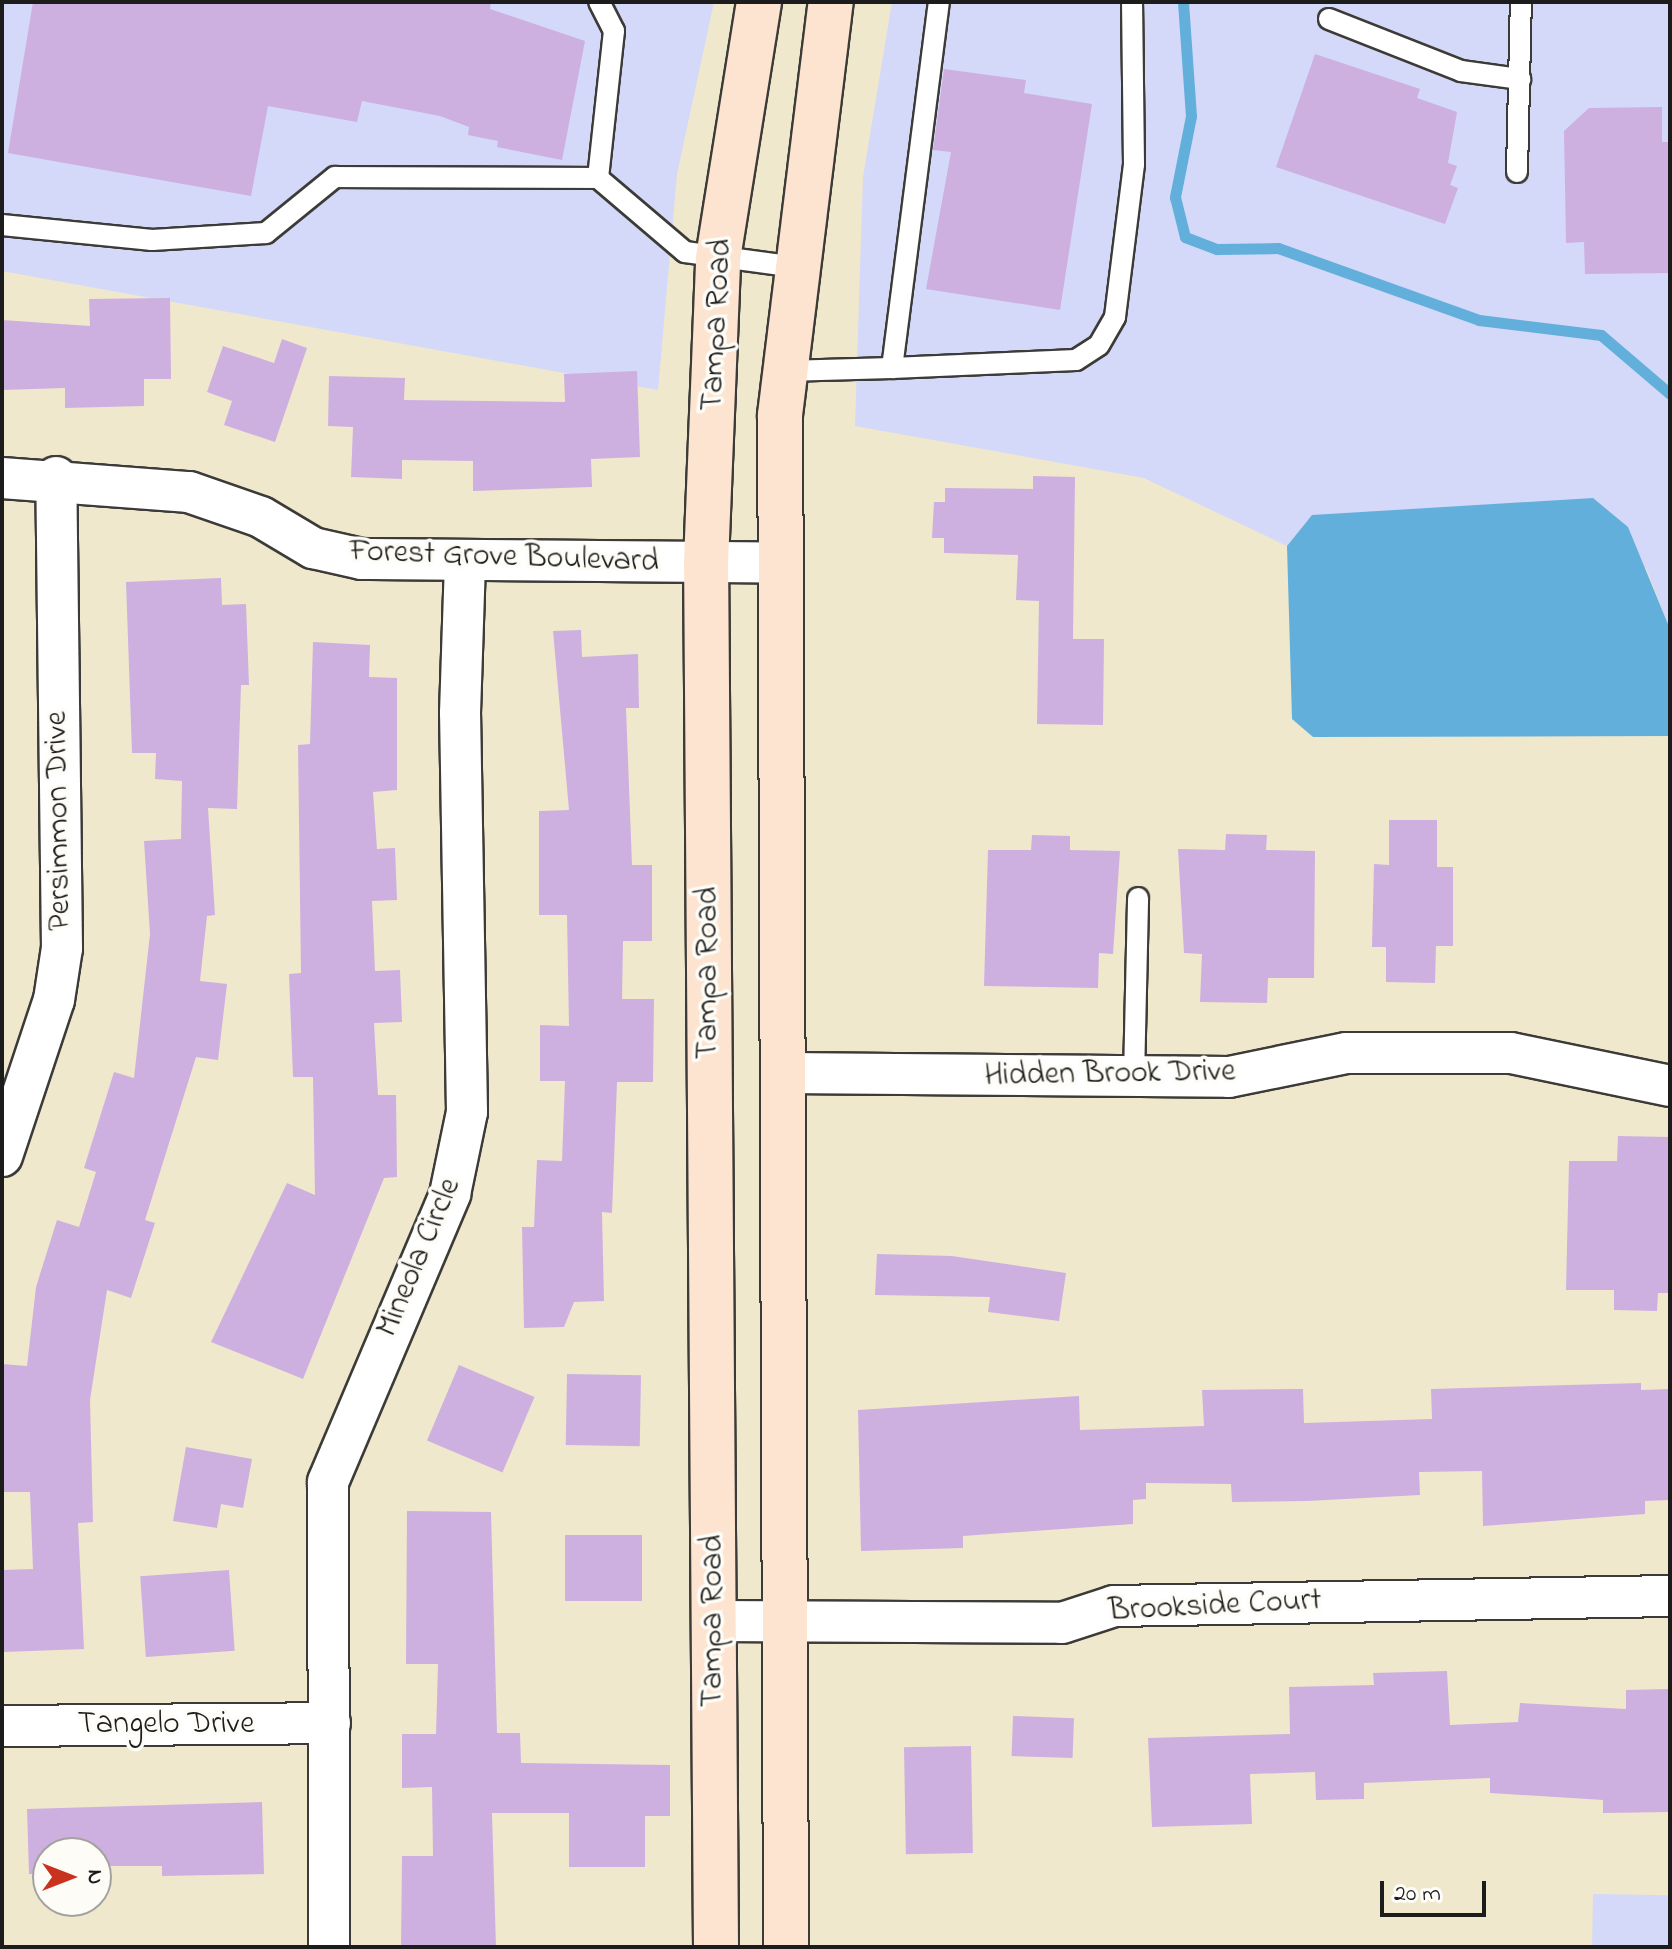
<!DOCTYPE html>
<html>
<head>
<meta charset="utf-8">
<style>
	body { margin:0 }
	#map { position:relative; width:1672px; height:1949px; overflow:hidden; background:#efe8cd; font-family:"Indie Flower",sans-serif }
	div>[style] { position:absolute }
	.built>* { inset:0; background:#d4d8f9; transform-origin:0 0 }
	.water>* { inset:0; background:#63afdc }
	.stream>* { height:11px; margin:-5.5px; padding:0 5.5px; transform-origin:5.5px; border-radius:5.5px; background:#63afdc }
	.building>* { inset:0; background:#cdb0e0; transform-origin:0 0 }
	.roads { filter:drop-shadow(2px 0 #3c3b37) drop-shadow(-2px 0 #3c3b37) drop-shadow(0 2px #3c3b37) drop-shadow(0 -2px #3c3b37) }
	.lane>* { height:20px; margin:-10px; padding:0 10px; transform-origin:10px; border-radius:10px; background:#fff }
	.street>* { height:40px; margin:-20px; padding:0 20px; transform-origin:20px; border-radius:20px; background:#fff }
	.secondary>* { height:44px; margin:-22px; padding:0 22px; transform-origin:22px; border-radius:22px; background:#fde4d0 }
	span { translate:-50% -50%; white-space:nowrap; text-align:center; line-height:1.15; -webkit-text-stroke:7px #fdfcf7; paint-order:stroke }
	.street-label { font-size:32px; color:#1c1c1c }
	.frame { position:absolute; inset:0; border:4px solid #1c1c1c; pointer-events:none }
	.north { position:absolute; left:32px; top:1837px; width:80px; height:80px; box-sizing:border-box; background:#fdfcf7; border:2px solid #a3a29f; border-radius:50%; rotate:90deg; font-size:22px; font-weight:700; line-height:32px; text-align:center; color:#1c1c1c }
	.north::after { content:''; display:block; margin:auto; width:28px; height:36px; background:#c8321e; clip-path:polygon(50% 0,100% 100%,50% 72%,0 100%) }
	.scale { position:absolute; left:1380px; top:1881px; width:106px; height:36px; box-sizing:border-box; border:4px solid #1c1c1c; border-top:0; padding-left:10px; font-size:24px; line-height:28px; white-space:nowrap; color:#1c1c1c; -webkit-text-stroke:6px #fdfcf7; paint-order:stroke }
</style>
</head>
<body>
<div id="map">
	<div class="built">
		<div style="clip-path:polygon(2px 2px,714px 2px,677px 174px,658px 390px,2px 271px)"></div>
		<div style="clip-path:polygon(892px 2px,1670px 2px,1670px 629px,1646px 568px,1312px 515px,1287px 546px,1144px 478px,855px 426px,863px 177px)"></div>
		<div style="left:1593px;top:1894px;width:77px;height:53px;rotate:1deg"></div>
	</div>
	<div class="water">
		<div style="clip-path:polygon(1593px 498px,1628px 527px,1670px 629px,1670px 736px,1313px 737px,1292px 719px,1287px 546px,1312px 515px)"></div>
	</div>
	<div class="stream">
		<div style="left:1183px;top:2px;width:114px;rotate:86deg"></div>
		<div style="left:1191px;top:116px;width:83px;rotate:101.2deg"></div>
		<div style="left:1175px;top:197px;width:41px;rotate:76deg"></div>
		<div style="left:1185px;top:237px;width:34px;rotate:21deg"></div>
		<div style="left:1217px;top:249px;width:61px;rotate:-0.9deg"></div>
		<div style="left:1278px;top:248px;width:214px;rotate:19.7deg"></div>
		<div style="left:1479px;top:320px;width:123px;rotate:7deg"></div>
		<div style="left:1601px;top:335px;width:91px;rotate:40.5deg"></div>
	</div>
	<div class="building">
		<div style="clip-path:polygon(33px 2px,491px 2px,490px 9px,585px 41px,562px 160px,497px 147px,498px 141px,468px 135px,469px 127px,440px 116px,362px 101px,357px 122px,268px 106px,251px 196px,8px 153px)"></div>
		<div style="clip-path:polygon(1315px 54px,1420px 89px,1417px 98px,1457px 112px,1448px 163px,1457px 166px,1450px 185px,1458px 188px,1445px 224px,1276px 167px)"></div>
		<div style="clip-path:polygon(944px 69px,1026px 80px,1024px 93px,1092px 104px,1060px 310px,926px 289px,951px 152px,933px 150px)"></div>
		<div style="clip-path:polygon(1662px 107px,1662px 142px,1670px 142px,1670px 273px,1585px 274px,1584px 242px,1566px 243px,1564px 131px,1589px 108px)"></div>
		<div style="clip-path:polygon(170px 298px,171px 379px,144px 379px,144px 406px,65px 408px,65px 388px,2px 390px,2px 320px,90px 326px,89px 299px)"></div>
		<div style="clip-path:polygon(282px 339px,307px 348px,275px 442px,224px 425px,232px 401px,207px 392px,223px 346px,274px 363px)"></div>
		<div style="clip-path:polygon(637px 371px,640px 457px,591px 459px,592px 487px,473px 491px,473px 461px,402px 460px,402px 479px,351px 477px,353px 427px,328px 426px,329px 376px,405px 378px,404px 400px,565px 402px,564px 374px)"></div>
		<div style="clip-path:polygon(1033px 476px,1075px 477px,1073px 639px,1104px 639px,1103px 725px,1037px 724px,1039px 601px,1016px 600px,1018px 555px,944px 553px,944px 538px,932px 538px,934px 502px,945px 502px,945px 488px,1033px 489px)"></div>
		<div style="clip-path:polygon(221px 578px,222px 605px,246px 604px,249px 685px,241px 685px,237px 809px,208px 808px,215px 915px,207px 916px,200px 981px,227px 984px,218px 1060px,196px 1057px,145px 1220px,155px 1223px,131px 1298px,107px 1290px,90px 1400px,93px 1522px,78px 1523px,84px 1649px,4px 1652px,2px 1570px,33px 1569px,30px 1492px,2px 1492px,2px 1364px,27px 1366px,36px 1287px,57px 1220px,79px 1227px,96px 1172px,84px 1168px,114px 1072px,134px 1078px,150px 934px,144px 841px,181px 839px,182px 781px,155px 779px,156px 753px,132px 753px,126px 582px)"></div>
		<div style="clip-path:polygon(581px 630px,582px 657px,638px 654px,639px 708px,626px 708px,632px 865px,652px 865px,652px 941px,623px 941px,622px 999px,654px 999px,653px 1082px,617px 1082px,612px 1213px,602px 1212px,604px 1301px,574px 1302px,564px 1327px,524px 1328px,522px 1227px,534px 1227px,537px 1160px,562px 1161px,565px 1081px,540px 1081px,540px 1025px,569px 1026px,567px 915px,539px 915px,539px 811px,569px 810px,553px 631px)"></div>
		<div style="clip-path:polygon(313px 642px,370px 645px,369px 677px,397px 678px,397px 790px,373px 792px,377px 849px,395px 848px,397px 900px,372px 901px,375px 971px,400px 970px,402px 1022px,374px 1023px,378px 1095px,396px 1095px,397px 1177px,384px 1178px,303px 1379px,211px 1342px,287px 1183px,315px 1195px,313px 1077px,293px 1077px,289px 974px,301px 973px,298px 745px,310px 744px)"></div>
		<div style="clip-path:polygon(1389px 820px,1437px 820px,1437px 867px,1453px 867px,1453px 946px,1436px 946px,1435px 983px,1386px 982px,1386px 947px,1372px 947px,1374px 864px,1389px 865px)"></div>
		<div style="clip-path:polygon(1226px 834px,1267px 835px,1266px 850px,1315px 851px,1314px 978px,1268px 978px,1267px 1003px,1200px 1002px,1202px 954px,1184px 953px,1178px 849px,1225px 850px)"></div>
		<div style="clip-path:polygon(1032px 835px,1070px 836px,1070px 850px,1120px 851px,1113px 954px,1099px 953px,1098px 988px,984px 986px,988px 850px,1031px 850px)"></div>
		<div style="clip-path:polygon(1618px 1136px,1670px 1137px,1670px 1293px,1658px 1293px,1657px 1311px,1614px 1310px,1614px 1290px,1566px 1290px,1569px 1161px,1617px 1161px)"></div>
		<div style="clip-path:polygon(877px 1254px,952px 1256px,1066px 1273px,1059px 1321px,988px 1312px,990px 1297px,875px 1295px)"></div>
		<div style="left:459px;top:1365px;width:82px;height:82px;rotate:23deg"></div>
		<div style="left:567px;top:1374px;width:74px;height:71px;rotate:1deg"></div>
		<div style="clip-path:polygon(1641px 1383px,1641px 1390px,1670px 1389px,1670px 1500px,1645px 1501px,1645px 1514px,1483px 1526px,1482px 1471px,1419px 1472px,1420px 1495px,1307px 1501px,1232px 1502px,1231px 1484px,1146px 1483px,1146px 1499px,1133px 1500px,1133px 1524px,963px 1536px,963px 1548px,861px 1551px,858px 1410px,1079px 1396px,1080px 1430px,1204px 1426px,1202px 1390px,1303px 1389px,1304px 1423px,1432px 1419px,1431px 1389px)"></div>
		<div style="clip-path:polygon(186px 1447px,252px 1459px,243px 1508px,221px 1504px,217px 1528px,173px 1521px)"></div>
		<div style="clip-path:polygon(407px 1511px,491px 1512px,497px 1733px,520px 1733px,521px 1763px,670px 1765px,670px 1816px,645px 1816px,645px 1867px,569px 1867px,569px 1813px,492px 1813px,496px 1947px,401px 1947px,402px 1856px,433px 1856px,432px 1787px,402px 1788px,402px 1734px,436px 1734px,438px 1664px,406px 1664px)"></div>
		<div style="left:642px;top:1535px;width:66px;height:77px;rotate:90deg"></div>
		<div style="left:229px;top:1570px;width:81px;height:89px;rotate:86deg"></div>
		<div style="clip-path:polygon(1447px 1671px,1450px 1725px,1518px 1722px,1520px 1703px,1626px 1709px,1626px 1690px,1670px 1689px,1670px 1812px,1603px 1813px,1603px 1800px,1490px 1793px,1490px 1778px,1364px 1783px,1364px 1799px,1316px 1800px,1315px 1772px,1250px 1774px,1252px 1824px,1152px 1827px,1148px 1738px,1290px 1734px,1289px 1687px,1374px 1685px,1373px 1673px)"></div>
		<div style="left:1013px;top:1716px;width:61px;height:40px;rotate:2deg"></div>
		<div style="left:971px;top:1746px;width:107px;height:67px;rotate:89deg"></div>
		<div style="clip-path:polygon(262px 1802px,264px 1874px,162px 1876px,162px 1866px,96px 1866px,96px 1853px,48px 1853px,48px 1901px,79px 1907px,48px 1907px,47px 1873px,29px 1874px,27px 1809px)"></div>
	</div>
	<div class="roads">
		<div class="lane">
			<div style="left:1329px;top:19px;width:142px;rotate:21.5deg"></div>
			<div style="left:1461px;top:71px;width:60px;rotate:7.7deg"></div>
			<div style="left:1517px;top:172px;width:170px;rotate:-88.7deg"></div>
			<div style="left:598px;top:178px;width:148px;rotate:-83.8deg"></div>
			<div style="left:614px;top:31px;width:33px;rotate:-117deg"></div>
			<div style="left:2px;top:225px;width:151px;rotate:5.7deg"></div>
			<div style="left:152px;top:240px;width:114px;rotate:-3.5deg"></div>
			<div style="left:266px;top:233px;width:89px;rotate:-39.1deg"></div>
			<div style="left:335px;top:177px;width:263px;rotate:0.2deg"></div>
			<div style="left:598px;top:178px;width:114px;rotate:40.4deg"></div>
			<div style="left:685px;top:252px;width:112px;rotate:7.7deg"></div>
			<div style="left:892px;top:368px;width:184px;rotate:-2.5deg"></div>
			<div style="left:1076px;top:360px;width:27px;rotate:-33deg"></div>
			<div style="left:1099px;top:345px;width:32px;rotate:-60deg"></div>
			<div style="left:1115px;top:317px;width:154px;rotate:-82.9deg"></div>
			<div style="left:1134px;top:164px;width:162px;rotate:-90.7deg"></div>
			<div style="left:785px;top:371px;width:107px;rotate:-1.6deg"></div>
			<div style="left:892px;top:368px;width:369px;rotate:-82.7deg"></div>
			<div style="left:1134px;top:1078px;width:180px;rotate:-88.7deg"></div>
		</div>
		<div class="street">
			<div style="left:2px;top:478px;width:188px;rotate:4.3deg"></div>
			<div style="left:189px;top:492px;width:76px;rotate:19.1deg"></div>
			<div style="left:261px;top:517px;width:61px;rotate:30.8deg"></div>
			<div style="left:313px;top:548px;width:50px;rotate:12.7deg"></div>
			<div style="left:362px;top:559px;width:417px;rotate:0.5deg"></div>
			<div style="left:785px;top:1073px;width:444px;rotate:0.5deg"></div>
			<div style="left:1229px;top:1077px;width:119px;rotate:-11.6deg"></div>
			<div style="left:1346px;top:1053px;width:165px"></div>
			<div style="left:1511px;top:1053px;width:162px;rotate:11.7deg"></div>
			<div style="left:2px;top:1156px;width:164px;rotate:-71.6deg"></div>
			<div style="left:54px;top:1000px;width:53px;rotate:-81.3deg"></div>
			<div style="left:62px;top:948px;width:471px;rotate:-90.7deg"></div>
			<div style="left:714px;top:1621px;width:348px;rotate:0.3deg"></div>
			<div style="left:1062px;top:1623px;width:55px;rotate:-18.1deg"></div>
			<div style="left:1114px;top:1606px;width:556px;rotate:-1.03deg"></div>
			<div style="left:2px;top:1726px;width:328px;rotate:-0.5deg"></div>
			<div style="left:329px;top:1947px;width:465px;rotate:-90.1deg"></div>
			<div style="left:328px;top:1482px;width:313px;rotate:-67deg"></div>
			<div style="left:450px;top:1194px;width:84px;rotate:-78.3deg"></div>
			<div style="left:467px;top:1112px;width:399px;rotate:-91deg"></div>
			<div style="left:460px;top:713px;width:153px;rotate:-88.1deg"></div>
		</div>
		<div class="secondary">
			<div style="left:716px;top:1947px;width:1384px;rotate:-90.41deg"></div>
			<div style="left:706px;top:563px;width:305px;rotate:-87.7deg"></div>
			<div style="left:718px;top:258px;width:259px;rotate:-80.9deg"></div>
			<div style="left:786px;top:1947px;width:1532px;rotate:-90.22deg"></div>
			<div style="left:780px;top:415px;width:416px;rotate:-83deg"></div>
		</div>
	</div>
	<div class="street-label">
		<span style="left:718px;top:325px;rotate:-87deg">Tampa Road</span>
		<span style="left:504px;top:558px;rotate:2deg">Forest Grove Boulevard</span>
		<span style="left:60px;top:821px;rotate:-91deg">Persimmon Drive</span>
		<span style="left:709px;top:973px;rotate:-90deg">Tampa Road</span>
		<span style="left:1110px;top:1075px;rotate:-1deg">Hidden Brook Drive</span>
		<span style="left:420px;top:1258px;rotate:-67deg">Mineola Circle</span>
		<span style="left:1215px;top:1607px;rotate:-3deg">Brookside Court</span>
		<span style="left:714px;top:1621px;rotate:-90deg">Tampa Road</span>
		<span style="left:166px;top:1725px">Tangelo Drive</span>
	</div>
	<div class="frame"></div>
	<div class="north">N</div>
	<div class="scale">20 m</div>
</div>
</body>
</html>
